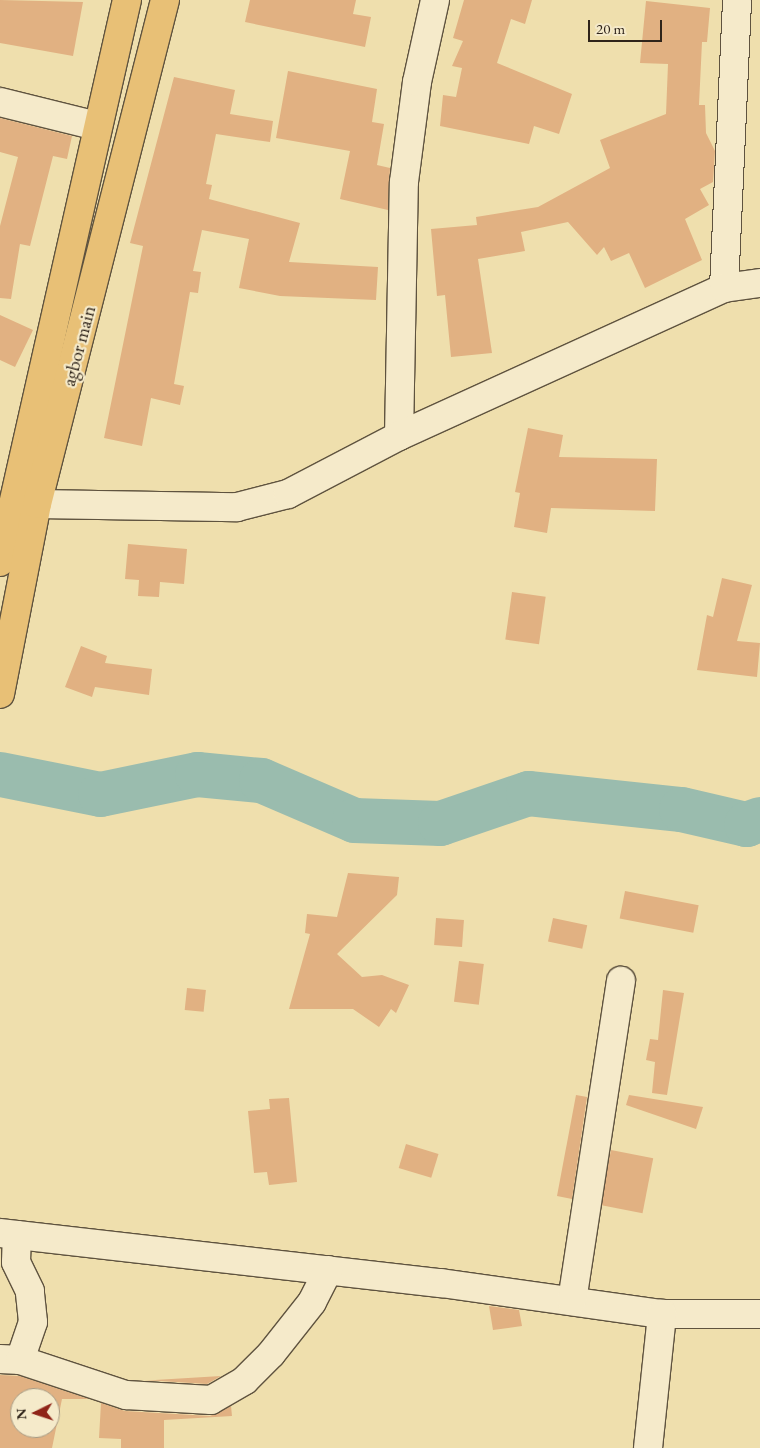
<!DOCTYPE html>
<html>
<head>
<meta charset="utf-8">
<style>
	body { margin:0 }
	#map { position:relative; width:760px; height:1448px; overflow:hidden; background:#efdfad; font-family:"EB Garamond",serif }
	div>[style] { position:absolute }
	.river>* { height:45px; margin:-22.5px; padding:0 22.5px; transform-origin:22.5px; border-radius:22.5px; background:#9abcae }
	.building>* { inset:0; background:#e1b182; transform-origin:0 0 }
	.roads { filter:drop-shadow(1px 0 #5f533f) drop-shadow(-1px 0 #5f533f) drop-shadow(0 1px #5f533f) drop-shadow(0 -1px #5f533f) }
	.minor>* { height:28px; margin:-14px; padding:0 14px; transform-origin:14px; border-radius:14px; background:#f5eaca }
	.major>* { height:28px; margin:-14px; padding:0 14px; transform-origin:14px; border-radius:14px; background:#e8c076 }
	span { translate:-50% -50%; white-space:nowrap; text-align:center; line-height:1.15; -webkit-text-stroke:4.5px #f5eaca; paint-order:stroke }
	.street-label { font-size:19px; color:#2f241a }
	.north { position:absolute; left:10px; top:1388px; width:50px; height:50px; box-sizing:border-box; background:#f5eaca; border:1px solid #a69b84; border-radius:50%; rotate:266deg; font-size:14px; font-weight:700; line-height:20px; text-align:center; color:#2f241a }
	.north::after { content:''; display:block; margin:auto; width:18px; height:22px; background:#8f2418; clip-path:polygon(50% 0,100% 100%,50% 72%,0 100%) }
	.scale { position:absolute; left:588px; top:20px; width:74px; height:22px; box-sizing:border-box; border:2px solid #2f241a; border-top:0; padding-left:6px; font-size:15px; line-height:18px; white-space:nowrap; color:#2f241a; -webkit-text-stroke:4px #f5eaca; paint-order:stroke }
</style>
</head>
<body>
<div id="map">
	<div class="river">
		<div style="left:0;top:774px;width:102px;rotate:11.3deg"></div>
		<div style="left:100px;top:794px;width:99px;rotate:-11.7deg"></div>
		<div style="left:197px;top:774px;width:64px;rotate:5.4deg"></div>
		<div style="left:261px;top:780px;width:101px;rotate:23.3deg"></div>
		<div style="left:354px;top:820px;width:86px;rotate:2deg"></div>
		<div style="left:440px;top:823px;width:93px;rotate:-18.8deg"></div>
		<div style="left:528px;top:793px;width:154px;rotate:6deg"></div>
		<div style="left:681px;top:809px;width:67px;rotate:13deg"></div>
		<div style="left:746px;top:824px;width:15px;rotate:-20deg"></div>
	</div>
	<div class="building">
		<div style="clip-path:polygon(0 0,83px 2px,73px 56px,0 43px)"></div>
		<div style="clip-path:polygon(250px 0,356px 0,353px 14px,371px 17px,365px 47px,245px 22px)"></div>
		<div style="clip-path:polygon(464px 0,532px 0,525px 24px,511px 19px,497px 63px,572px 94px,559px 134px,534px 126px,529px 144px,440px 126px,443px 95px,456px 97px,462px 68px,452px 66px,463px 41px,453px 38px)"></div>
		<div style="clip-path:polygon(646px 1px,710px 8px,707px 42px,702px 42px,699px 105px,705px 105px,706px 133px,715px 151px,713px 182px,700px 189px,709px 205px,685px 219px,702px 260px,645px 288px,629px 253px,611px 261px,604px 247px,597px 255px,568px 222px,521px 232px,525px 251px,478px 259px,492px 353px,451px 357px,445px 295px,437px 296px,431px 229px,477px 225px,476px 217px,538px 207px,610px 168px,600px 140px,666px 114px,668px 64px,640px 63px)"></div>
		<div style="clip-path:polygon(288px 71px,377px 89px,372px 122px,384px 124px,377px 165px,390px 168px,388px 210px,340px 199px,350px 151px,276px 138px)"></div>
		<div style="clip-path:polygon(174px 77px,235px 90px,230px 114px,273px 121px,270px 142px,216px 134px,206px 184px,212px 185px,209px 199px,300px 223px,289px 262px,378px 267px,376px 300px,280px 296px,239px 288px,249px 239px,202px 230px,193px 271px,201px 272px,198px 293px,190px 292px,174px 384px,184px 386px,180px 405px,151px 398px,142px 446px,104px 438px,143px 246px,130px 243px)"></div>
		<div style="clip-path:polygon(0 118px,72px 136px,67px 159px,53px 156px,30px 246px,20px 244px,11px 299px,0 298px,0 226px,18px 157px,0 152px)"></div>
		<div style="clip-path:polygon(0 315px,33px 330px,15px 367px,0 360px)"></div>
		<div style="clip-path:polygon(528px 428px,563px 435px,559px 457px,657px 459px,655px 511px,551px 508px,547px 533px,514px 527px,520px 493px,515px 492px)"></div>
		<div style="clip-path:polygon(128px 544px,187px 549px,184px 584px,160px 582px,159px 597px,138px 596px,139px 580px,125px 579px)"></div>
		<div style="clip-path:polygon(722px 578px,752px 585px,737px 641px,760px 643px,757px 677px,697px 670px,707px 615px,713px 617px)"></div>
		<div style="left:512px;top:592px;width:34px;height:48px;rotate:8deg"></div>
		<div style="clip-path:polygon(81px 646px,107px 656px,105px 663px,152px 669px,149px 695px,95px 687px,92px 697px,65px 687px)"></div>
		<div style="clip-path:polygon(348px 873px,399px 877px,397px 895px,337px 954px,362px 977px,382px 975px,409px 985px,396px 1013px,391px 1009px,379px 1027px,353px 1009px,289px 1009px,310px 934px,305px 933px,307px 914px,337px 917px)"></div>
		<div style="left:625px;top:891px;width:75px;height:28px;rotate:11deg"></div>
		<div style="left:436px;top:918px;width:28px;height:27px;rotate:4deg"></div>
		<div style="left:553px;top:918px;width:35px;height:24px;rotate:12deg"></div>
		<div style="left:459px;top:961px;width:25px;height:41px;rotate:7deg"></div>
		<div style="left:187px;top:988px;width:19px;height:22px;rotate:6deg"></div>
		<div style="clip-path:polygon(663px 990px,684px 993px,667px 1095px,652px 1093px,655px 1062px,646px 1060px,650px 1039px,658px 1040px)"></div>
		<div style="clip-path:polygon(576px 1095px,587px 1097px,572px 1199px,557px 1196px)"></div>
		<div style="clip-path:polygon(629px 1095px,703px 1107px,696px 1129px,626px 1105px)"></div>
		<div style="clip-path:polygon(289px 1098px,297px 1182px,269px 1185px,267px 1172px,254px 1173px,248px 1111px,270px 1109px,269px 1099px)"></div>
		<div style="left:406px;top:1144px;width:34px;height:25px;rotate:17deg"></div>
		<div style="left:611px;top:1150px;width:43px;height:56px;rotate:11deg"></div>
		<div style="clip-path:polygon(489px 1306px,519px 1310px,522px 1326px,493px 1330px)"></div>
		<div style="clip-path:polygon(evenodd,0 1375px,20px 1376px,89px 1399px,62px 1399px,52px 1448px,0 1448px,0 1375px,20px 1398px,50px 1398px,50px 1428px,20px 1428px,20px 1398px)"></div>
		<div style="clip-path:polygon(221px 1376px,207px 1384px,144px 1380px,155px 1380px)"></div>
		<div style="clip-path:polygon(101px 1403px,125px 1411px,210px 1416px,231px 1406px,232px 1416px,164px 1420px,164px 1448px,121px 1448px,121px 1439px,99px 1438px)"></div>
	</div>
	<div class="roads">
		<div class="minor">
			<div style="left:0;top:102px;width:100px;rotate:13.9deg"></div>
			<div style="left:724px;top:288px;width:288px;rotate:-87.4deg"></div>
			<div style="left:399px;top:436px;width:254px;rotate:-88.9deg"></div>
			<div style="left:404px;top:182px;width:101px;rotate:-82.6deg"></div>
			<div style="left:417px;top:82px;width:84px;rotate:-77.6deg"></div>
			<div style="left:37px;top:504px;width:200px;rotate:0.9deg"></div>
			<div style="left:237px;top:507px;width:53px;rotate:-14.3deg"></div>
			<div style="left:288px;top:494px;width:125px;rotate:-27.6deg"></div>
			<div style="left:399px;top:436px;width:357px;rotate:-24.5deg"></div>
			<div style="left:724px;top:288px;width:36px;rotate:-8deg"></div>
			<div style="left:0;top:1233px;width:444px;rotate:6.5deg"></div>
			<div style="left:441px;top:1283px;width:223px;rotate:8deg"></div>
			<div style="left:662px;top:1314px;width:98px"></div>
			<div style="left:572px;top:1301px;width:324px;rotate:-81.3deg"></div>
			<div style="left:0;top:1359px;width:20px;rotate:3deg"></div>
			<div style="left:20px;top:1360px;width:40px;rotate:-71.1deg"></div>
			<div style="left:33px;top:1322px;width:31px;rotate:-96deg"></div>
			<div style="left:30px;top:1291px;width:32px;rotate:-116deg"></div>
			<div style="left:16px;top:1262px;width:27px;rotate:-88deg"></div>
			<div style="left:20px;top:1360px;width:112px;rotate:18.3deg"></div>
			<div style="left:126px;top:1395px;width:85px;rotate:3.4deg"></div>
			<div style="left:211px;top:1400px;width:39px;rotate:-30deg"></div>
			<div style="left:245px;top:1380px;width:37px;rotate:-45deg"></div>
			<div style="left:271px;top:1354px;width:66px;rotate:-51.7deg"></div>
			<div style="left:312px;top:1302px;width:36px;rotate:-63deg"></div>
			<div style="left:648px;top:1448px;width:135px;rotate:-84deg"></div>
		</div>
		<div class="major">
			<div style="left:0;top:562px;width:576px;rotate:-77.27deg"></div>
			<div style="left:0;top:694px;width:194px;rotate:-79deg"></div>
			<div style="left:37px;top:504px;width:520px;rotate:-75.75deg"></div>
		</div>
	</div>
	<div class="street-label">
		<span style="left:79px;top:346px;rotate:-75deg">agbor main</span>
	</div>
	<div class="north">N</div>
	<div class="scale">20 m</div>
</div>
</body>
</html>
